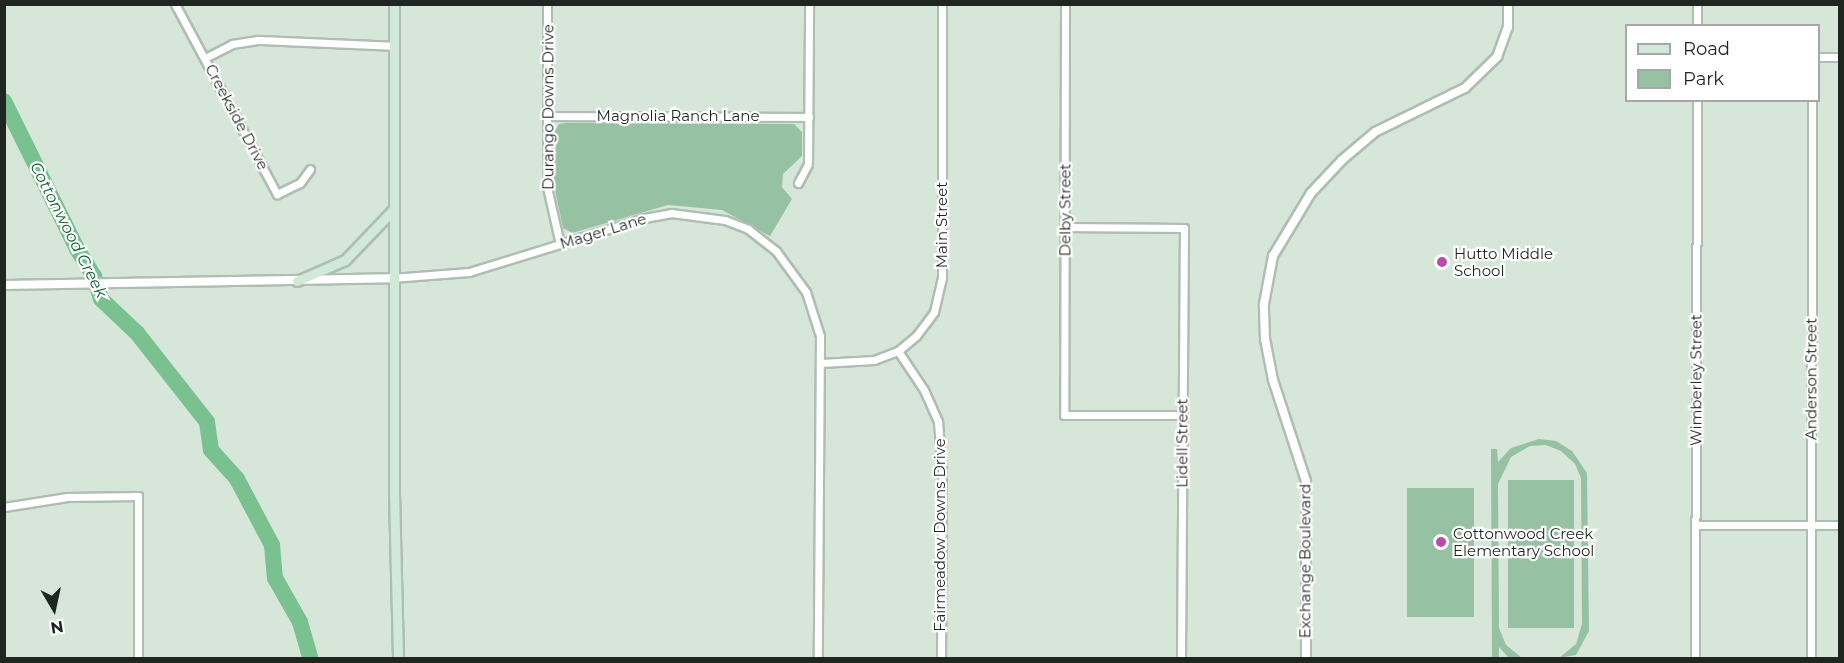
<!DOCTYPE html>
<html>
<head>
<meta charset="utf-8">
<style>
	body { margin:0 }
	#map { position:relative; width:1844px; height:663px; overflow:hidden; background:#d6e7da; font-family:Montserrat,sans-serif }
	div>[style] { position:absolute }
	.green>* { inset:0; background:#96c1a2; transform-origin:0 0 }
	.river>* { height:16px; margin:-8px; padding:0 8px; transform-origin:8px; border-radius:8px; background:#79c18f }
	.roads { filter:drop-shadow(2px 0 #aebeb2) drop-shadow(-2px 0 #aebeb2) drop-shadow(0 2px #aebeb2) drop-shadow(0 -2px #aebeb2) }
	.minor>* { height:7px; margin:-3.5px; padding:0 3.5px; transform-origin:3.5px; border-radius:3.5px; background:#fff }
	.tertiary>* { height:8px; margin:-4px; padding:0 4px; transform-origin:4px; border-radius:4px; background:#fff }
	.secondary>* { height:9px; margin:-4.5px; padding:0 4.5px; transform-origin:4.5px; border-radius:4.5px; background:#d0e9d8 }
	.dots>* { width:16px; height:16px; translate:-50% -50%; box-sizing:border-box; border:3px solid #fff; border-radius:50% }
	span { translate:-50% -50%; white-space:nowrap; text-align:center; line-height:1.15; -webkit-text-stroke:4.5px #fff; paint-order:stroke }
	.street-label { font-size:15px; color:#1f2520 }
	.poi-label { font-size:15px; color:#1f2520 }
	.left { translate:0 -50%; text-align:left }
	.water-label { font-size:16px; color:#126436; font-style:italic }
	.frame { position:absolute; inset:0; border:6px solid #1f2520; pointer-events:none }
	.legend { position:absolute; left:1625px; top:24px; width:195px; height:78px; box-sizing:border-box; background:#fff; border:2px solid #a5a8a6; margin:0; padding:8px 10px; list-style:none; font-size:18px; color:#1f2520 }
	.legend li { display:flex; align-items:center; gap:12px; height:30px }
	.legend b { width:30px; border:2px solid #a5a8a6 }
	.north { position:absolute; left:24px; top:579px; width:60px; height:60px; -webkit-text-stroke:4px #fff; paint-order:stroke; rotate:171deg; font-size:16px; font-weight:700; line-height:24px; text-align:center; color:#1f2520 }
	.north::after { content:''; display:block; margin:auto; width:21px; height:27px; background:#1f2520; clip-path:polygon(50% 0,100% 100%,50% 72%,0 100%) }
</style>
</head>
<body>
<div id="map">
	<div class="green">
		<div style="clip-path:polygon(566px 123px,794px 124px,802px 132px,802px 156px,783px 174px,782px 187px,792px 199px,770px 236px,722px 210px,668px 205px,572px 233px,563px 228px,554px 185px,554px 132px,559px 124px)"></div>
		<div style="clip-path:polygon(1539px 439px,1556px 441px,1572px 451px,1587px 473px,1589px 631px,1576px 655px,1559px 658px,1576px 644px,1582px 624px,1581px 478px,1575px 464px,1561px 451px,1546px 445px,1530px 446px,1511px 457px,1498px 484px,1499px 628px,1506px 645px,1522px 658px,1509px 658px,1499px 647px,1499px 658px,1492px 658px,1491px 449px,1497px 449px,1498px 462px,1511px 448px)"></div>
		<div style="left:1508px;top:480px;width:66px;height:148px"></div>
		<div style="left:1407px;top:488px;width:67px;height:129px"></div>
	</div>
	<div class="river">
		<div style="left:4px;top:101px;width:165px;rotate:63.7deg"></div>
		<div style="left:77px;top:249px;width:32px;rotate:58deg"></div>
		<div style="left:94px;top:276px;width:24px;rotate:73deg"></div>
		<div style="left:101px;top:299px;width:50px;rotate:43.4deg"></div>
		<div style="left:137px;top:333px;width:113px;rotate:51.8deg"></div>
		<div style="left:207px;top:422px;width:28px;rotate:82deg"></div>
		<div style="left:211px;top:450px;width:39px;rotate:48deg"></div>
		<div style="left:237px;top:479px;width:75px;rotate:62.1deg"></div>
		<div style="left:272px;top:545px;width:33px;rotate:85deg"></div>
		<div style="left:275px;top:578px;width:51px;rotate:60.4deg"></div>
		<div style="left:300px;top:622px;width:37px;rotate:74deg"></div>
	</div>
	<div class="roads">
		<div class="minor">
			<div style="left:175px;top:4px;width:216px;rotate:61.8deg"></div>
			<div style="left:277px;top:194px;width:25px;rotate:-26deg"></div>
			<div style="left:300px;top:183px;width:17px;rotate:-54deg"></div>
			<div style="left:547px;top:4px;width:183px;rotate:90deg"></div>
			<div style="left:547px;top:187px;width:58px;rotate:77.2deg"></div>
			<div style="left:1065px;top:4px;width:411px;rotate:90.1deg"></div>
			<div style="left:1064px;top:415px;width:119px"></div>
			<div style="left:1697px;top:26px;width:22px;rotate:-90deg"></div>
			<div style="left:1818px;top:57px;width:22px"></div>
			<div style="left:205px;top:58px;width:30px;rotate:-27deg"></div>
			<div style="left:232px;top:44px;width:26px;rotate:-9deg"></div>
			<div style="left:258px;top:40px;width:136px;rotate:2.5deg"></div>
			<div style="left:547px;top:116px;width:262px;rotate:0.2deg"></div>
			<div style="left:798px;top:183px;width:21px;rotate:-62deg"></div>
			<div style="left:808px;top:164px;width:160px;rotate:-89.6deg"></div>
			<div style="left:1065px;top:227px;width:119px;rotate:0.5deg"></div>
			<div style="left:1184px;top:228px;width:430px;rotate:90.4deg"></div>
			<div style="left:392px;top:278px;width:77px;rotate:-4.5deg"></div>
			<div style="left:469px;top:272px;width:183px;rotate:-17.1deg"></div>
			<div style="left:644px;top:218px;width:27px;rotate:-10deg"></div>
			<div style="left:671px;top:213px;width:54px;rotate:7.4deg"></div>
			<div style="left:725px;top:220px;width:25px;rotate:21deg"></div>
			<div style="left:748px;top:229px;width:36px;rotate:38deg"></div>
			<div style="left:776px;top:251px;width:51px;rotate:53.8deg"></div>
			<div style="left:806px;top:292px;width:46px;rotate:72.3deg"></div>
			<div style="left:820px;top:336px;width:322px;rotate:90.4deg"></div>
			<div style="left:898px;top:351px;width:47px;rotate:56.3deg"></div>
			<div style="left:924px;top:390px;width:35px;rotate:66deg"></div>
			<div style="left:938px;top:422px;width:49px;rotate:85.3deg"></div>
			<div style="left:942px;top:471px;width:187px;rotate:90.3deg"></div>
			<div style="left:821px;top:363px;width:53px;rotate:-3.2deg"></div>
			<div style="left:874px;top:360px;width:26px;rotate:-21deg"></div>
			<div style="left:898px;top:351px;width:23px;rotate:-40deg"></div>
			<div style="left:916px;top:336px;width:30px;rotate:-53deg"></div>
			<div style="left:934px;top:312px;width:35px;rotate:-77deg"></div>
			<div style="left:942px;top:278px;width:274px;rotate:-90deg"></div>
			<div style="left:4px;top:507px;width:64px;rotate:-9deg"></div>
			<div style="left:67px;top:497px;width:71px;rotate:-0.8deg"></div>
			<div style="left:138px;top:496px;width:162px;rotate:90deg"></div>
			<div style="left:1695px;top:525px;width:145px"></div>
			<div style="left:1695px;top:658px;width:558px;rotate:-89.79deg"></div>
			<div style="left:1811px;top:658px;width:558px;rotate:-89.9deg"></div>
		</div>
		<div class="tertiary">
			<div style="left:4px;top:285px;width:388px;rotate:-1deg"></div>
			<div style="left:1306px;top:658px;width:177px;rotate:-90deg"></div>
			<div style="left:1306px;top:481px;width:106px;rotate:-108.1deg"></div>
			<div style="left:1273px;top:380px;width:42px;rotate:-101deg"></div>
			<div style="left:1265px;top:339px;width:35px;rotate:-92deg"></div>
			<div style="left:1264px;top:304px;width:49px;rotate:-79.4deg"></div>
			<div style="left:1273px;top:256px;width:74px;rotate:-58.9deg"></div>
			<div style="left:1311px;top:193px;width:45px;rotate:-46.8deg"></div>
			<div style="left:1342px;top:160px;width:43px;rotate:-40.3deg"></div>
			<div style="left:1375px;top:132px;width:100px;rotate:-26.1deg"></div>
			<div style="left:1465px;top:88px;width:45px;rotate:-44.1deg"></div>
			<div style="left:1497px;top:57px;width:32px;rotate:-70deg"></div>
			<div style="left:1508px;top:27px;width:23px;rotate:-90deg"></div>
		</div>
		<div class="secondary">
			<div style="left:394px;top:4px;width:489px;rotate:90deg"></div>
			<div style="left:394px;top:493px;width:165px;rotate:88.6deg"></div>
			<div style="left:297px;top:281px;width:52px;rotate:-23.6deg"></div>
			<div style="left:345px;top:260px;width:69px;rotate:-46.2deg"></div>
		</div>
	</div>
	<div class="dots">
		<div style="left:1442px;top:262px;background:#b94caa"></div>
		<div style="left:1441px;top:542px;background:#b94caa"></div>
	</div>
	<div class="street-label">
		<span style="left:548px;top:107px;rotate:-90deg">Durango Downs Drive</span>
		<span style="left:678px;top:116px">Magnolia Ranch Lane</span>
		<span style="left:237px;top:117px;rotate:62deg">Creekside Drive</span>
		<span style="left:1065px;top:210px;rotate:-90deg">Delby Street</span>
		<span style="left:942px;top:225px;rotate:-90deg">Main Street</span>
		<span style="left:603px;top:231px;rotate:-17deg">Mager Lane</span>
		<span style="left:1811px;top:379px;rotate:-90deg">Anderson Street</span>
		<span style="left:1696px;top:380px;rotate:-90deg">Wimberley Street</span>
		<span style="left:1182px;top:443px;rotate:-90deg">Lidell Street</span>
		<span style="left:940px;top:535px;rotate:-90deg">Fairmeadow Downs Drive</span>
		<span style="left:1305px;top:561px;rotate:-90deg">Exchange Boulevard</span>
	</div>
	<div class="poi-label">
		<span class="left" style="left:1454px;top:262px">Hutto Middle<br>School</span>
		<span class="left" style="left:1453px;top:542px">Cottonwood Creek<br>Elementary School</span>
	</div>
	<div class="water-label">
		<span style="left:68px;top:230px;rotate:63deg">Cottonwood Creek</span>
	</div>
	<div class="frame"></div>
	<ul class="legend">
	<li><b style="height:8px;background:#d0e9d8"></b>Road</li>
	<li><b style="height:16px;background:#96c1a2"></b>Park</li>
	</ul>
	<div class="north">N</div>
</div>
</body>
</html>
